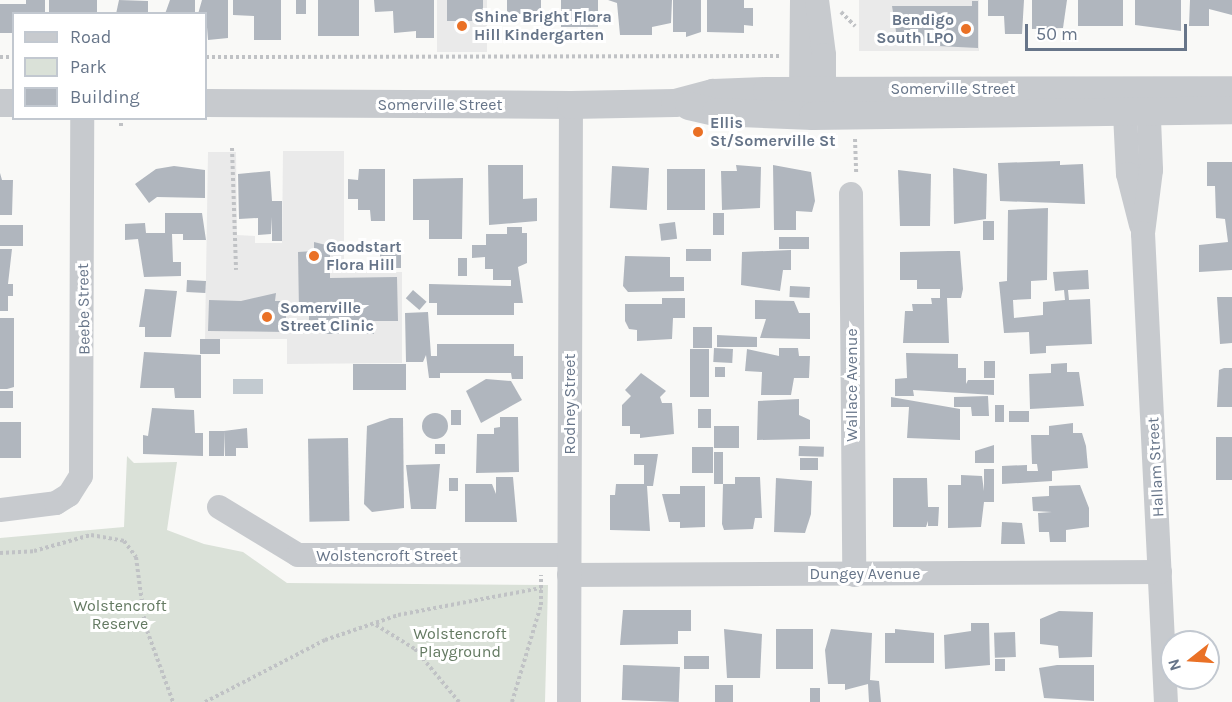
<!DOCTYPE html>
<html>
<head>
<meta charset="utf-8">
<style>
	body { margin:0 }
	#map { position:relative; width:1232px; height:702px; overflow:hidden; background:#f9f9f7; font-family:Karla,sans-serif }
	div>[style] { position:absolute }
	.built>* { inset:0; background:#eaeaea; transform-origin:0 0 }
	.green>* { inset:0; background:#dae1d8 }
	.water>* { inset:0; background:#c2cad0; transform-origin:0 0 }
	.building>* { inset:0; background:#b0b6be; transform-origin:0 0 }
	.round { border-radius:50% }
	.path>* { height:4px; margin-top:-2px; transform-origin:0; background:repeating-linear-gradient(90deg,#c0c2c5 0 3px,transparent 0 6px) }
	.minor>* { height:24px; margin:-12px; padding:0 12px; transform-origin:12px; border-radius:12px; background:#c7cace }
	.tertiary>* { height:28px; margin:-14px; padding:0 14px; transform-origin:14px; border-radius:14px; background:#c7cace }
	.dots>* { width:16px; height:16px; translate:-50% -50%; box-sizing:border-box; border:3px solid #fff; border-radius:50% }
	span { translate:-50% -50%; white-space:nowrap; text-align:center; line-height:1.15; -webkit-text-stroke:6px #fff; paint-order:stroke }
	.poi-label { font-size:16px; color:#677589; font-weight:700 }
	.left { translate:0 -50%; text-align:left }
	.right { translate:-100% -50%; text-align:right }
	.street-label { font-size:16px; color:#677589 }
	.park-label { font-size:16px; color:#647a62 }
	.legend { position:absolute; left:12px; top:12px; width:195px; height:108px; box-sizing:border-box; background:#fff; border:2px solid #c2c8d0; margin:0; padding:8px 10px; list-style:none; font-size:18px; color:#677589 }
	.legend li { display:flex; align-items:center; gap:12px; height:30px }
	.legend b { width:30px; border:2px solid #c2c8d0 }
	.north { position:absolute; left:1160px; top:630px; width:60px; height:60px; box-sizing:border-box; background:#fff; border:2px solid #c2c8d0; border-radius:50%; rotate:253deg; font-size:16px; font-weight:700; line-height:24px; text-align:center; color:#677589 }
	.north::after { content:''; display:block; margin:auto; width:21px; height:27px; background:#ea7126; clip-path:polygon(50% 0,100% 100%,50% 72%,0 100%) }
	.scale { position:absolute; left:1025px; top:24px; width:162px; height:27px; box-sizing:border-box; border:3px solid #677589; border-top:0; padding-left:8px; font-size:18px; line-height:21px; white-space:nowrap; color:#677589; -webkit-text-stroke:4px #fff; paint-order:stroke }
</style>
</head>
<body>
<div id="map">
	<div class="built">
		<div style="left:437px;top:0;width:50px;height:52px"></div>
		<div style="left:979px;top:0;width:51px;height:120px;rotate:90deg"></div>
		<div style="clip-path:polygon(283px 151px,344px 151px,344px 272px,402px 272px,402px 363px,287px 364px,287px 339px,205px 339px,208px 152px,236px 152px,237px 235px,255px 236px,255px 243px,282px 243px)"></div>
	</div>
	<div class="green">
		<div style="clip-path:polygon(127px 456px,134px 463px,177px 462px,167px 530px,204px 544px,243px 552px,287px 583px,548px 585px,545px 702px,0 702px,0 538px,124px 527px)"></div>
	</div>
	<div class="water">
		<div style="left:263px;top:379px;width:15px;height:30px;rotate:90deg"></div>
	</div>
	<div class="building">
		<div style="clip-path:polygon(26px 0,45px 0,45px 14px,14px 14px,14px 33px,0 33px,0 4px,26px 4px)"></div>
		<div style="left:49px;top:0;width:48px;height:14px"></div>
		<div style="clip-path:polygon(119px 0,148px 1px,148px 14px,116px 14px)"></div>
		<div style="clip-path:polygon(170px 0,195px 0,195px 14px,165px 14px)"></div>
		<div style="clip-path:polygon(202px 0,228px 0,228px 38px,208px 40px,206px 14px,198px 14px)"></div>
		<div style="clip-path:polygon(233px 0,281px 0,281px 40px,254px 40px,254px 16px,233px 15px)"></div>
		<div style="left:296px;top:0;width:10px;height:14px"></div>
		<div style="left:318px;top:0;width:41px;height:36px"></div>
		<div style="clip-path:polygon(374px 0,434px 0,434px 38px,416px 38px,416px 31px,394px 33px,393px 11px,375px 12px)"></div>
		<div style="clip-path:polygon(447px 0,483px 0,483px 15px,476px 15px,476px 21px,447px 21px)"></div>
		<div style="left:507px;top:0;width:34px;height:14px"></div>
		<div style="left:561px;top:0;width:37px;height:27px"></div>
		<div style="clip-path:polygon(608px 0,672px 0,671px 23px,652px 27px,652px 35px,620px 35px,617px 3px)"></div>
		<div style="clip-path:polygon(673px 0,701px 0,701px 32px,686px 37px,686px 32px,673px 32px)"></div>
		<div style="clip-path:polygon(707px 0,744px 0,744px 8px,753px 8px,753px 26px,744px 25px,744px 33px,707px 32px)"></div>
		<div style="clip-path:polygon(988px 0,1024px 0,1022px 34px,1005px 34px,1004px 16px,988px 16px)"></div>
		<div style="clip-path:polygon(1032px 0,1067px 0,1063px 28px,1032px 29px)"></div>
		<div style="left:1078px;top:0;width:45px;height:26px"></div>
		<div style="clip-path:polygon(1135px 0,1181px 0,1181px 31px,1135px 25px)"></div>
		<div style="clip-path:polygon(1190px 0,1232px 0,1232px 15px,1209px 9px,1209px 26px,1189px 26px)"></div>
		<div style="clip-path:polygon(972px 1px,978px 1px,978px 48px,898px 44px,892px 6px,972px 6px)"></div>
		<div style="clip-path:polygon(1060px 161px,1060px 165px,1083px 164px,1085px 204px,1000px 201px,998px 163px)"></div>
		<div style="clip-path:polygon(1207px 162px,1232px 162px,1232px 270px,1199px 272px,1199px 245px,1228px 242px,1225px 219px,1216px 218px,1215px 186px,1207px 186px)"></div>
		<div style="clip-path:polygon(488px 165px,523px 165px,523px 199px,537px 198px,537px 221px,489px 225px)"></div>
		<div style="clip-path:polygon(736px 165px,761px 167px,760px 208px,722px 210px,721px 171px,737px 171px)"></div>
		<div style="clip-path:polygon(773px 165px,811px 172px,815px 201px,812px 212px,796px 211px,796px 230px,774px 230px)"></div>
		<div style="clip-path:polygon(174px 166px,205px 170px,205px 198px,157px 197px,149px 203px,135px 184px,156px 169px)"></div>
		<div style="left:649px;top:168px;width:42px;height:37px;rotate:93deg"></div>
		<div style="clip-path:polygon(953px 168px,987px 174px,986px 219px,954px 224px)"></div>
		<div style="clip-path:polygon(359px 169px,385px 169px,385px 221px,371px 221px,370px 210px,358px 210px,358px 199px,348px 199px,348px 179px,358px 180px)"></div>
		<div style="left:667px;top:169px;width:38px;height:41px"></div>
		<div style="clip-path:polygon(898px 170px,931px 174px,930px 226px,900px 226px)"></div>
		<div style="clip-path:polygon(270px 171px,272px 201px,282px 201px,282px 241px,272px 241px,272px 217px,271px 234px,258px 235px,258px 218px,239px 219px,238px 174px)"></div>
		<div style="clip-path:polygon(0 173px,2px 180px,13px 180px,12px 215px,0 215px)"></div>
		<div style="clip-path:polygon(463px 178px,462px 239px,429px 239px,429px 220px,413px 220px,413px 179px)"></div>
		<div style="clip-path:polygon(1048px 208px,1047px 280px,1031px 281px,1031px 299px,1013px 300px,1014px 318px,1043px 315px,1043px 302px,1065px 300px,1064px 290px,1055px 291px,1053px 272px,1088px 270px,1089px 289px,1068px 290px,1069px 300px,1090px 299px,1092px 344px,1046px 346px,1046px 353px,1030px 354px,1029px 332px,1004px 333px,999px 282px,1007px 281px,1008px 210px)"></div>
		<div style="clip-path:polygon(165px 213px,202px 213px,206px 240px,183px 240px,183px 234px,172px 234px,173px 262px,181px 262px,181px 276px,144px 277px,138px 239px,125px 240px,125px 224px,145px 223px,146px 233px,165px 233px)"></div>
		<div style="left:713px;top:213px;width:11px;height:22px"></div>
		<div style="left:983px;top:221px;width:11px;height:19px"></div>
		<div style="left:675px;top:222px;width:17px;height:16px;rotate:83deg"></div>
		<div style="left:0;top:225px;width:23px;height:21px"></div>
		<div style="clip-path:polygon(507px 227px,522px 227px,522px 233px,527px 233px,527px 263px,518px 267px,523px 303px,514px 303px,514px 315px,437px 315px,437px 303px,429px 303px,429px 284px,511px 286px,511px 280px,493px 280px,493px 269px,485px 269px,485px 257px,472px 258px,472px 245px,486px 245px,486px 234px,507px 234px)"></div>
		<div style="left:779px;top:237px;width:30px;height:12px"></div>
		<div style="clip-path:polygon(314px 242px,330px 246px,330px 278px,397px 277px,398px 321px,374px 321px,374px 334px,325px 334px,325px 320px,309px 320px,309px 311px,299px 311px,298px 252px,314px 251px)"></div>
		<div style="left:380px;top:248px;width:21px;height:20px"></div>
		<div style="clip-path:polygon(0 249px,12px 249px,8px 284px,13px 284px,13px 296px,8px 296px,8px 311px,0 311px)"></div>
		<div style="left:686px;top:249px;width:25px;height:12px"></div>
		<div style="clip-path:polygon(791px 250px,791px 270px,783px 270px,780px 291px,741px 285px,742px 252px)"></div>
		<div style="clip-path:polygon(949px 251px,960px 251px,963px 289px,961px 298px,947px 298px,949px 343px,903px 343px,905px 311px,913px 311px,912px 304px,932px 304px,931px 298px,940px 298px,940px 289px,917px 289px,917px 280px,900px 280px,900px 252px)"></div>
		<div style="clip-path:polygon(625px 256px,670px 257px,670px 277px,684px 277px,684px 291px,628px 292px,623px 286px)"></div>
		<div style="left:458px;top:258px;width:9px;height:18px"></div>
		<div style="left:187px;top:280px;width:19px;height:12px;rotate:3deg"></div>
		<div style="left:790px;top:286px;width:20px;height:11px;rotate:3deg"></div>
		<div style="clip-path:polygon(145px 289px,177px 291px,171px 337px,145px 337px,145px 327px,139px 327px)"></div>
		<div style="left:413px;top:290px;width:18px;height:11px;rotate:41deg"></div>
		<div style="clip-path:polygon(276px 293px,275px 301px,286px 301px,286px 332px,208px 331px,209px 300px,241px 301px)"></div>
		<div style="clip-path:polygon(1217px 297px,1232px 297px,1232px 343px,1220px 344px)"></div>
		<div style="clip-path:polygon(662px 298px,685px 298px,685px 318px,673px 318px,672px 339px,637px 341px,637px 330px,629px 329px,625px 321px,625px 304px,662px 304px)"></div>
		<div style="clip-path:polygon(755px 300px,794px 301px,799px 313px,810px 313px,810px 339px,760px 338px,766px 319px,755px 319px)"></div>
		<div style="clip-path:polygon(428px 312px,431px 356px,437px 356px,437px 344px,514px 344px,514px 356px,523px 356px,523px 379px,512px 379px,511px 373px,440px 373px,440px 378px,429px 378px,426px 355px,423px 362px,406px 362px,405px 313px)"></div>
		<div style="clip-path:polygon(0 318px,14px 318px,14px 387px,7px 389px,0 389px)"></div>
		<div style="left:712px;top:327px;width:21px;height:19px;rotate:90deg"></div>
		<div style="clip-path:polygon(717px 335px,757px 337px,757px 347px,717px 347px)"></div>
		<div style="left:200px;top:339px;width:20px;height:15px"></div>
		<div style="left:714px;top:348px;width:19px;height:14px;rotate:3deg"></div>
		<div style="clip-path:polygon(779px 348px,798px 348px,799px 356px,810px 356px,809px 378px,794px 378px,791px 395px,761px 395px,762px 372px,745px 371px,747px 349px,779px 356px)"></div>
		<div style="left:690px;top:349px;width:19px;height:48px"></div>
		<div style="clip-path:polygon(144px 352px,201px 355px,201px 398px,175px 398px,174px 388px,140px 388px)"></div>
		<div style="clip-path:polygon(906px 353px,958px 354px,958px 368px,966px 368px,966px 384px,968px 380px,994px 380px,994px 395px,913px 390px,914px 396px,895px 396px,895px 379px,907px 378px)"></div>
		<div style="left:984px;top:361px;width:11px;height:17px"></div>
		<div style="clip-path:polygon(1067px 363px,1067px 372px,1079px 372px,1084px 406px,1030px 409px,1029px 374px,1051px 373px,1051px 364px)"></div>
		<div style="left:353px;top:364px;width:53px;height:26px"></div>
		<div style="left:715px;top:367px;width:10px;height:10px"></div>
		<div style="clip-path:polygon(1224px 368px,1232px 368px,1232px 407px,1217px 407px,1219px 370px)"></div>
		<div style="clip-path:polygon(641px 373px,666px 391px,660px 397px,662px 403px,672px 403px,674px 434px,640px 438px,640px 434px,630px 434px,630px 426px,622px 426px,622px 405px,631px 396px,625px 390px)"></div>
		<div style="clip-path:polygon(486px 379px,511px 381px,522px 400px,481px 423px,466px 391px)"></div>
		<div style="left:0;top:391px;width:13px;height:17px"></div>
		<div style="clip-path:polygon(988px 396px,989px 416px,972px 416px,971px 407px,954px 407px,954px 397px)"></div>
		<div style="clip-path:polygon(891px 397px,960px 409px,960px 440px,907px 438px,909px 407px,891px 407px)"></div>
		<div style="clip-path:polygon(799px 399px,799px 415px,810px 420px,810px 439px,757px 440px,758px 401px)"></div>
		<div style="left:995px;top:405px;width:9px;height:17px"></div>
		<div style="clip-path:polygon(152px 408px,194px 410px,195px 433px,203px 433px,203px 456px,143px 454px,143px 435px,148px 436px)"></div>
		<div style="left:698px;top:409px;width:13px;height:19px"></div>
		<div style="left:451px;top:410px;width:10px;height:15px"></div>
		<div style="left:1009px;top:411px;width:20px;height:11px"></div>
		<div class="round" style="left:422px;top:413px;width:26px;height:26px"></div>
		<div style="clip-path:polygon(500px 417px,518px 417px,519px 472px,476px 473px,477px 434px,494px 434px,494px 428px,500px 427px)"></div>
		<div style="clip-path:polygon(390px 418px,403px 418px,404px 508px,372px 512px,364px 504px,367px 426px)"></div>
		<div style="left:0;top:422px;width:21px;height:36px"></div>
		<div style="clip-path:polygon(1073px 423px,1073px 433px,1082px 433px,1086px 446px,1088px 468px,1052px 471px,1052px 481px,1002px 484px,1002px 466px,1027px 465px,1027px 471px,1038px 471px,1037px 464px,1032px 464px,1031px 435px,1049px 435px,1049px 426px)"></div>
		<div style="left:714px;top:426px;width:25px;height:22px"></div>
		<div style="clip-path:polygon(247px 428px,248px 448px,236px 448px,236px 456px,225px 456px,224px 431px)"></div>
		<div style="left:209px;top:431px;width:15px;height:25px"></div>
		<div style="left:1232px;top:437px;width:43px;height:16px;rotate:90deg"></div>
		<div style="left:348px;top:438px;width:83px;height:40px;rotate:89deg"></div>
		<div style="left:435px;top:444px;width:10px;height:10px"></div>
		<div style="clip-path:polygon(994px 445px,994px 463px,975px 463px,975px 451px)"></div>
		<div style="left:799px;top:446px;width:25px;height:10px;rotate:2deg"></div>
		<div style="left:692px;top:447px;width:21px;height:26px"></div>
		<div style="left:714px;top:452px;width:9px;height:32px"></div>
		<div style="clip-path:polygon(634px 454px,658px 454px,653px 486px,647px 486px,650px 531px,610px 530px,610px 495px,615px 495px,616px 484px,644px 484px,644px 465px,634px 465px)"></div>
		<div style="left:800px;top:458px;width:18px;height:12px"></div>
		<div style="clip-path:polygon(440px 464px,436px 509px,411px 509px,406px 465px)"></div>
		<div style="clip-path:polygon(984px 469px,994px 469px,994px 502px,984px 502px,981px 527px,948px 528px,948px 485px,961px 485px,961px 475px,982px 476px,984px 491px)"></div>
		<div style="clip-path:polygon(496px 477px,513px 477px,517px 522px,465px 522px,465px 484px,492px 484px,496px 494px)"></div>
		<div style="clip-path:polygon(735px 477px,760px 477px,762px 518px,755px 518px,753px 529px,724px 530px,722px 524px,723px 484px,735px 484px)"></div>
		<div style="left:449px;top:478px;width:9px;height:13px"></div>
		<div style="clip-path:polygon(776px 478px,812px 481px,811px 514px,805px 533px,774px 532px)"></div>
		<div style="clip-path:polygon(893px 478px,927px 478px,928px 507px,939px 507px,938px 526px,928px 526px,928px 521px,926px 527px,893px 527px)"></div>
		<div style="clip-path:polygon(1080px 485px,1089px 508px,1089px 527px,1066px 530px,1066px 542px,1050px 542px,1049px 532px,1039px 532px,1038px 513px,1052px 512px,1033px 511px,1032px 497px,1049px 496px,1049px 486px)"></div>
		<div style="clip-path:polygon(680px 486px,705px 486px,705px 527px,680px 528px,680px 522px,669px 522px,662px 494px,680px 494px)"></div>
		<div style="clip-path:polygon(1002px 522px,1022px 523px,1025px 544px,1001px 544px)"></div>
		<div style="clip-path:polygon(623px 610px,691px 610px,691px 631px,678px 631px,678px 644px,620px 645px)"></div>
		<div style="clip-path:polygon(1059px 611px,1093px 612px,1092px 657px,1059px 658px,1058px 646px,1040px 644px,1040px 619px)"></div>
		<div style="clip-path:polygon(971px 623px,989px 623px,990px 665px,945px 669px,944px 635px,971px 631px)"></div>
		<div style="clip-path:polygon(724px 629px,762px 634px,760px 678px,727px 678px)"></div>
		<div style="left:813px;top:629px;width:40px;height:37px;rotate:90deg"></div>
		<div style="clip-path:polygon(831px 629px,872px 633px,870px 680px,879px 681px,881px 702px,869px 702px,868px 684px,845px 690px,845px 684px,828px 684px,825px 650px)"></div>
		<div style="clip-path:polygon(895px 629px,934px 633px,934px 663px,885px 663px,885px 633px,895px 633px)"></div>
		<div style="left:1015px;top:632px;width:25px;height:21px;rotate:88deg"></div>
		<div style="left:684px;top:656px;width:25px;height:13px"></div>
		<div style="left:995px;top:659px;width:10px;height:12px"></div>
		<div style="left:623px;top:665px;width:57px;height:35px;rotate:2deg"></div>
		<div style="clip-path:polygon(1057px 665px,1094px 665px,1094px 701px,1044px 698px,1039px 668px)"></div>
		<div style="left:715px;top:685px;width:18px;height:17px"></div>
		<div style="left:810px;top:688px;width:10px;height:14px"></div>
	</div>
	<div class="path">
		<div style="left:841px;top:12px;width:20px;rotate:45deg"></div>
		<div style="left:0;top:57px;width:14px"></div>
		<div style="left:206px;top:57px;width:575px;rotate:-0.1deg"></div>
		<div style="left:121px;top:126px;width:8px;rotate:-90deg"></div>
		<div style="left:855px;top:139px;width:35px;rotate:88deg"></div>
		<div style="left:232px;top:148px;width:122px;rotate:88.1deg"></div>
		<div style="left:0;top:553px;width:34px;rotate:-3deg"></div>
		<div style="left:34px;top:551px;width:59px;rotate:-15.7deg"></div>
		<div style="left:91px;top:535px;width:34px;rotate:10deg"></div>
		<div style="left:124px;top:541px;width:20px;rotate:53deg"></div>
		<div style="left:136px;top:557px;width:69px;rotate:82.5deg"></div>
		<div style="left:145px;top:625px;width:82px;rotate:70deg"></div>
		<div style="left:376px;top:625px;width:46px;rotate:31.6deg"></div>
		<div style="left:415px;top:649px;width:69px;rotate:50.3deg"></div>
		<div style="left:205px;top:702px;width:135px;rotate:-27.3deg"></div>
		<div style="left:325px;top:640px;width:77px;rotate:-18.9deg"></div>
		<div style="left:398px;top:615px;width:146px;rotate:-10.7deg"></div>
		<div style="left:541px;top:588px;width:13px;rotate:-90deg"></div>
		<div style="left:512px;top:702px;width:101px;rotate:-73.4deg"></div>
		<div style="left:541px;top:605px;width:17px;rotate:-90deg"></div>
	</div>
	<div class="minor">
		<div style="left:802px;top:0;width:90px;rotate:90.6deg"></div>
		<div style="left:801px;top:90px;width:17px;rotate:66deg"></div>
		<div style="left:817px;top:0;width:55px;rotate:82.7deg"></div>
		<div style="left:824px;top:55px;width:35px;rotate:90deg"></div>
		<div style="left:824px;top:90px;width:17px;rotate:114deg"></div>
		<div style="left:1124px;top:93px;width:81px;rotate:87.2deg"></div>
		<div style="left:1128px;top:174px;width:53px;rotate:75.7deg"></div>
		<div style="left:1148px;top:94px;width:76px;rotate:87.7deg"></div>
		<div style="left:1151px;top:170px;width:64px;rotate:97.2deg"></div>
		<div style="left:1143px;top:233px;width:470px;rotate:87.2deg"></div>
		<div style="left:851px;top:194px;width:381px;rotate:89.5deg"></div>
		<div style="left:219px;top:507px;width:92px;rotate:31.3deg"></div>
		<div style="left:298px;top:555px;width:271px"></div>
		<div style="left:0;top:510px;width:56px;rotate:-7.1deg"></div>
		<div style="left:56px;top:503px;width:15px;rotate:-32deg"></div>
		<div style="left:69px;top:495px;width:22px;rotate:-58deg"></div>
		<div style="left:81px;top:476px;width:358px;rotate:-89.8deg"></div>
		<div style="left:569px;top:575px;width:591px;rotate:-0.29deg"></div>
		<div style="left:569px;top:702px;width:597px;rotate:-89.81deg"></div>
	</div>
	<div class="tertiary">
		<div style="left:0;top:103px;width:14px"></div>
		<div style="left:206px;top:103px;width:365px;rotate:0.3deg"></div>
		<div style="left:571px;top:105px;width:104px;rotate:-1.1deg"></div>
		<div style="left:675px;top:103px;width:39px;rotate:-15deg"></div>
		<div style="left:713px;top:93px;width:54px;rotate:-2.1deg"></div>
		<div style="left:767px;top:91px;width:465px;rotate:-0.1deg"></div>
		<div style="left:689px;top:106px;width:28px;rotate:13deg"></div>
		<div style="left:716px;top:112px;width:97px;rotate:2.4deg"></div>
		<div style="left:813px;top:116px;width:419px;rotate:-0.8deg"></div>
	</div>
	<div class="dots">
		<div style="left:462px;top:26px;background:#ea7126"></div>
		<div style="left:966px;top:29px;background:#ea7126"></div>
		<div style="left:698px;top:132px;background:#ea7126"></div>
		<div style="left:314px;top:256px;background:#ea7126"></div>
		<div style="left:267px;top:317px;background:#ea7126"></div>
	</div>
	<div class="poi-label">
		<span class="left" style="left:474px;top:26px">Shine Bright Flora<br>Hill Kindergarten</span>
		<span class="right" style="left:954px;top:29px">Bendigo<br>South LPO</span>
		<span class="left" style="left:710px;top:132px">Ellis<br>St/Somerville St</span>
		<span class="left" style="left:326px;top:256px">Goodstart<br>Flora Hill</span>
		<span class="left" style="left:280px;top:317px">Somerville<br>Street Clinic</span>
	</div>
	<div class="street-label">
		<span style="left:953px;top:89px">Somerville Street</span>
		<span style="left:440px;top:105px">Somerville Street</span>
		<span style="left:84px;top:309px;rotate:-91deg">Beebe Street</span>
		<span style="left:852px;top:385px;rotate:-90deg">Wallace Avenue</span>
		<span style="left:570px;top:404px;rotate:-90deg">Rodney Street</span>
		<span style="left:1156px;top:467px;rotate:-93deg">Hallam Street</span>
		<span style="left:387px;top:556px">Wolstencroft Street</span>
		<span style="left:865px;top:574px">Dungey Avenue</span>
	</div>
	<div class="park-label">
		<span style="left:120px;top:615px">Wolstencroft<br>Reserve</span>
		<span style="left:460px;top:643px">Wolstencroft<br>Playground</span>
	</div>
	<ul class="legend">
	<li><b style="height:8px;background:#c7cace"></b>Road</li>
	<li><b style="height:16px;background:#dae1d8"></b>Park</li>
	<li><b style="height:16px;background:#b0b6be"></b>Building</li>
	</ul>
	<div class="north">N</div>
	<div class="scale">50 m</div>
</div>
</body>
</html>
